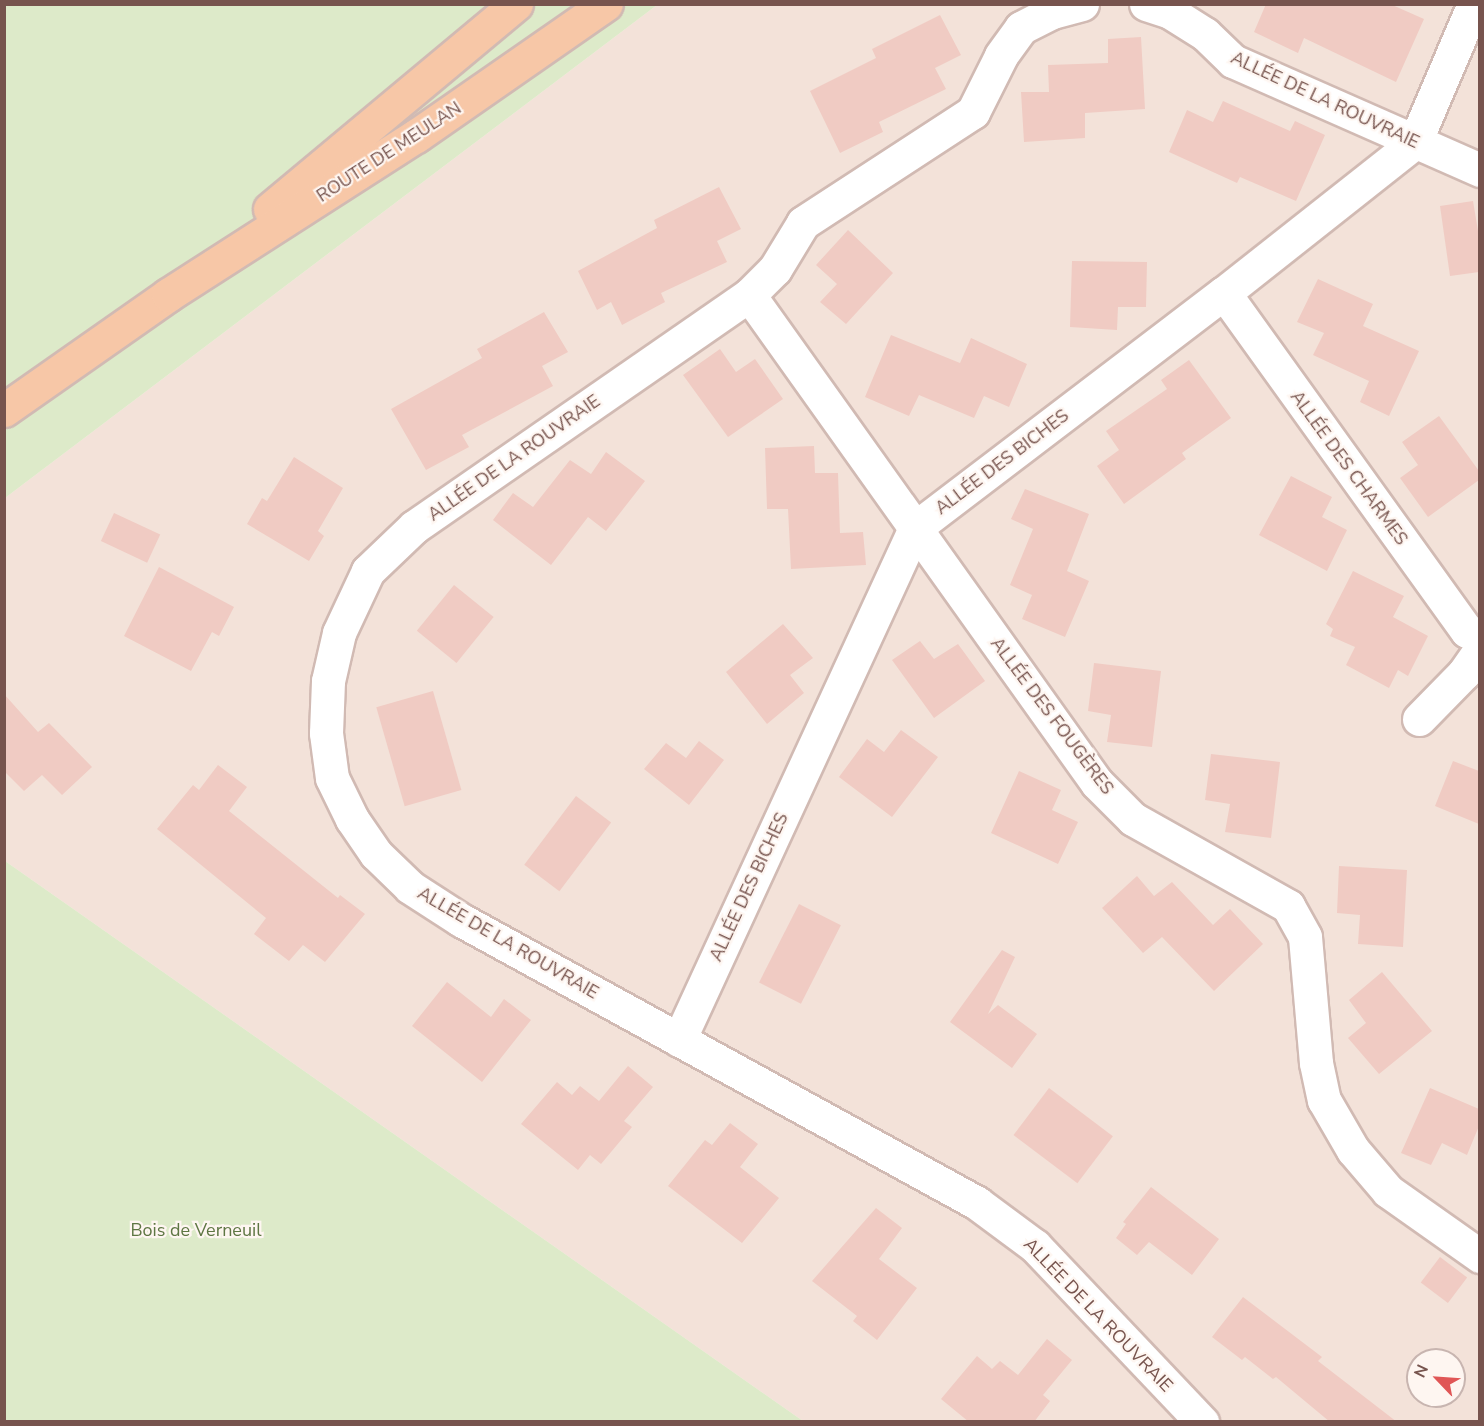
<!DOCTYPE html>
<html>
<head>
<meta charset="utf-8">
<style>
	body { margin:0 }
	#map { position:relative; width:1484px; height:1426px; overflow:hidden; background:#fcf1eb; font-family:"Nunito Sans",sans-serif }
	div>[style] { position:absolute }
	.residential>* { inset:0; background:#f3e2d9 }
	.green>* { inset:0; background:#ddeac9 }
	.building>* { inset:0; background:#f0cbc3; transform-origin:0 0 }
	.roads { filter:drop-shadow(2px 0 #d1bab3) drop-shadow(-2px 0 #d1bab3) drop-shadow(0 2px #d1bab3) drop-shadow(0 -2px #d1bab3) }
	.minor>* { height:33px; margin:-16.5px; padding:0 16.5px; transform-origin:16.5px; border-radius:16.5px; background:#fff }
	.major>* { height:33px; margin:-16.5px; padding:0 16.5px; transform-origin:16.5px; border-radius:16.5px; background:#f7c7a7 }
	span { translate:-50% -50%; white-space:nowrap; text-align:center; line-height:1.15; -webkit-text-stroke:4.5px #fef6f1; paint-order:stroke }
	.street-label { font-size:18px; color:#77544e }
	.park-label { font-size:18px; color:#5e7643 }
	.frame { position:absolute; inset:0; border:6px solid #77544e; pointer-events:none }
	.north { position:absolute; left:1406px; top:1348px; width:60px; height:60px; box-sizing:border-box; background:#fef6f1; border:2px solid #c8b5b0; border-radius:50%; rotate:295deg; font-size:16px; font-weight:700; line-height:24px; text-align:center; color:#77544e }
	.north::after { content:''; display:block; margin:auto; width:21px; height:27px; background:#e05656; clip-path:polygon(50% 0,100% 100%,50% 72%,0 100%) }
</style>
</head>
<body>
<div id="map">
	<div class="residential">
		<div style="clip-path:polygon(evenodd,657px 5px,1479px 5px,1479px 1421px,803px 1421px,5px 861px,5px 498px,657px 5px,1418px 1360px,1454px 1360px,1454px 1396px,1418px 1396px,1418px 1360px)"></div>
	</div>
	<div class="green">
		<div style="clip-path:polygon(5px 5px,657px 5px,5px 498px)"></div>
		<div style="clip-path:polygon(5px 861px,803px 1421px,5px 1421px)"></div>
	</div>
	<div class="building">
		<div style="clip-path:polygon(1266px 4px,1390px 4px,1424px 19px,1396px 82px,1304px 38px,1298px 53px,1254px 32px)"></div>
		<div style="clip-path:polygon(940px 15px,961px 55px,935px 68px,946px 89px,879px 122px,883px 132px,840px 153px,810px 91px,876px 58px,872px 49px)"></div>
		<div style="clip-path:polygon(1141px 37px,1145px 109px,1085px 113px,1085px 138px,1024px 142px,1021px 92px,1049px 92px,1048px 65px,1108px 63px,1108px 39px)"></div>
		<div style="clip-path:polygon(1223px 101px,1290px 131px,1295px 121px,1325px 135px,1296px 201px,1240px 177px,1237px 183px,1169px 152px,1187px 110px,1213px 122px)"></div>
		<div style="clip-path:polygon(719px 187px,741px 229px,717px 241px,727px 262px,661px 293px,665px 302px,622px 325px,611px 302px,597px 310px,578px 271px,657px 228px,654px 220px)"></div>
		<div style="clip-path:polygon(1473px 201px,1479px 237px,1479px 272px,1450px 276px,1440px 206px)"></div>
		<div style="clip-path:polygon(848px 230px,893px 273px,846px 324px,820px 302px,837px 284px,816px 265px)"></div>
		<div style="clip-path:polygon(1072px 261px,1147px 262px,1146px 307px,1118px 307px,1117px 330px,1070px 327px)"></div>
		<div style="clip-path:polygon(1318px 279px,1373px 304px,1363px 326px,1419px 351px,1389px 416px,1360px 402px,1369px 381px,1313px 355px,1324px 333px,1297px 322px)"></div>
		<div style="clip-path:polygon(544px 312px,568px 352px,542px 366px,553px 386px,462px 435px,469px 447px,426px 470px,391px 409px,482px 358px,477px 349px)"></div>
		<div style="clip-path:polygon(891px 335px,960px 363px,971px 338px,1027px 364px,1009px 407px,984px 396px,974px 418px,919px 395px,909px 416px,865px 397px)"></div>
		<div style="clip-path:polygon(720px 349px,736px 372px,755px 359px,783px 399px,728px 437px,683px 375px)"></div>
		<div style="clip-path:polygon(1189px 360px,1231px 418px,1182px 453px,1186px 459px,1124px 504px,1097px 466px,1119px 450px,1106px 431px,1167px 389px,1161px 380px)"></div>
		<div style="clip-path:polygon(1439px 416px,1479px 471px,1479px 480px,1428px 517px,1400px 478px,1418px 465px,1402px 442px)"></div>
		<div style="clip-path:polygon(814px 446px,815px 473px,838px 473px,840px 533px,863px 532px,866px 565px,791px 569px,788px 509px,767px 509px,765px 448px)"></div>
		<div style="clip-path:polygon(606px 452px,645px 481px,606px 531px,588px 517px,551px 565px,493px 520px,513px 493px,533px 507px,570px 460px,591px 474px)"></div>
		<div style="clip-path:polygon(294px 457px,343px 488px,318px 531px,324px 536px,309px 561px,247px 524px,262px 498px,267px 501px)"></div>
		<div style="clip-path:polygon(1291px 476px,1332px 497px,1322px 517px,1347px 530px,1327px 571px,1259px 535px)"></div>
		<div style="clip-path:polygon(1025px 489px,1089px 514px,1067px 571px,1089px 581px,1065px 637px,1022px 619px,1032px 595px,1010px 585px,1033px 529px,1011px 519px)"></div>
		<div style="left:114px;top:513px;width:51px;height:31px;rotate:25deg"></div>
		<div style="clip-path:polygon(159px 567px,234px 607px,219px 636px,212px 632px,191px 671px,124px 636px)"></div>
		<div style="clip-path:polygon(1353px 571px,1404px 596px,1393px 617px,1428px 636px,1408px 676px,1398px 670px,1389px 688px,1346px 665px,1355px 647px,1330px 636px,1333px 629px,1326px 624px)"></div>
		<div style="left:454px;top:585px;width:51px;height:59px;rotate:39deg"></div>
		<div style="clip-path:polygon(783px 624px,813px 658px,790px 675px,804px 693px,767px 724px,726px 672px)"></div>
		<div style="clip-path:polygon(920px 641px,934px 659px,958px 644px,985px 681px,934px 718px,892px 660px)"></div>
		<div style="clip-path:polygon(1094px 663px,1161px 671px,1152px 747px,1107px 742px,1111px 715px,1088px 711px)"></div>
		<div style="left:433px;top:691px;width:103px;height:59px;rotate:74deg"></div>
		<div style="clip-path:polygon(4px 694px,38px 732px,49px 723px,92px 767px,62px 795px,42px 775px,24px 791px,4px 771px)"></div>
		<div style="clip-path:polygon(901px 730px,938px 757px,892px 817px,839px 777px,867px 739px,884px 752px)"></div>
		<div style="clip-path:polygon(699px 741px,724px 760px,689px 805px,644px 769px,666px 743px,686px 758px)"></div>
		<div style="clip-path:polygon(1211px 754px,1280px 762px,1271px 838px,1225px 832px,1230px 804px,1205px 800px)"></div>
		<div style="clip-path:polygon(1453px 761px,1479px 771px,1479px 824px,1435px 806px)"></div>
		<div style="clip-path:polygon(218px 765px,247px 787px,229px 811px,338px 898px,340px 895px,365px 914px,325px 962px,303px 945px,289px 961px,254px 934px,266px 918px,157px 829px,193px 785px,199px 790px)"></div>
		<div style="clip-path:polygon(1019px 771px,1061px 790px,1052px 810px,1078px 822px,1058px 864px,991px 833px)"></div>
		<div style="left:576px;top:796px;width:44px;height:86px;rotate:37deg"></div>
		<div style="clip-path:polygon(1339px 866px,1407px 870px,1403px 947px,1358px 944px,1360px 915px,1337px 913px)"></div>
		<div style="clip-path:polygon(1137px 876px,1154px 896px,1172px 882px,1213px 925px,1230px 909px,1263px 944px,1214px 991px,1162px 937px,1143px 953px,1102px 908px)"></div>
		<div style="left:799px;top:904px;width:47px;height:88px;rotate:27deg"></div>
		<div style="clip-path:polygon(1002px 950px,1015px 957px,988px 1014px,998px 1005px,1037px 1034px,1012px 1068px,950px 1022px)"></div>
		<div style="clip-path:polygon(1382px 972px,1432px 1031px,1379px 1074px,1348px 1038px,1366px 1023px,1349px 1000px)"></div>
		<div style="clip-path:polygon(447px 982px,491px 1017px,504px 999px,531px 1020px,482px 1082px,412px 1026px)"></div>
		<div style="clip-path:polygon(628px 1066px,653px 1087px,624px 1121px,632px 1127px,601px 1164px,590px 1155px,578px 1170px,521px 1124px,557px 1082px,572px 1095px,580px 1086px,599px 1101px)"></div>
		<div style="left:1049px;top:1088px;width:80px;height:59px;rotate:37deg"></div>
		<div style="clip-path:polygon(1430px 1088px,1479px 1109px,1479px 1126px,1467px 1155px,1442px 1143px,1431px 1165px,1401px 1153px)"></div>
		<div style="clip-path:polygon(730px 1123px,758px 1144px,740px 1167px,779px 1198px,742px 1243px,668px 1186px,705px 1140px,712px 1145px)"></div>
		<div style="clip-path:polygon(1151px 1187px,1219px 1239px,1192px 1275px,1149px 1242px,1137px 1255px,1116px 1238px,1126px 1224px,1123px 1222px)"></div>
		<div style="clip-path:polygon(876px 1208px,902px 1228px,879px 1259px,917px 1288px,877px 1340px,853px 1321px,857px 1316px,812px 1281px)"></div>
		<div style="left:1440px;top:1257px;width:34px;height:32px;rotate:37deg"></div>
		<div style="clip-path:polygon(1243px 1297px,1322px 1357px,1318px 1361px,1397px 1422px,1330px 1422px,1276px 1377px,1273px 1379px,1245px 1357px,1242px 1360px,1212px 1337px)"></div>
		<div style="clip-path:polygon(1047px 1339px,1072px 1360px,1043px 1395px,1050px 1401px,1034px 1422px,969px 1422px,941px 1399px,977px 1356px,992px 1369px,1000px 1361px,1018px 1375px)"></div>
	</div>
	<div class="roads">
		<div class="minor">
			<div style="left:1082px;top:4px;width:31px;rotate:165deg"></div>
			<div style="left:1052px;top:12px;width:35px;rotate:153deg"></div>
			<div style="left:1021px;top:28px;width:34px;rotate:126deg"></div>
			<div style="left:1001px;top:56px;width:63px;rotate:116.6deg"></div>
			<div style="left:973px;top:112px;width:203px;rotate:146.9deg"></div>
			<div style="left:803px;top:223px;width:54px;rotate:121.3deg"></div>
			<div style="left:775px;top:269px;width:37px;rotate:135deg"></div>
			<div style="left:749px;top:295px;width:407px;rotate:145.3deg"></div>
			<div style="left:414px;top:527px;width:64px;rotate:136.3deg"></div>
			<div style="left:368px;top:571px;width:68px;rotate:115.1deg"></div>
			<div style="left:339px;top:633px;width:49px;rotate:102.9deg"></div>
			<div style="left:328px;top:681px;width:52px;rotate:92.2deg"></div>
			<div style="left:326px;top:733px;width:45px;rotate:82.4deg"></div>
			<div style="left:332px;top:778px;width:46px;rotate:64deg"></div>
			<div style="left:352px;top:819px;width:42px;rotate:55.6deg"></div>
			<div style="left:376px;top:854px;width:47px;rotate:44.1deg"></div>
			<div style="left:410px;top:887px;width:61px;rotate:32.9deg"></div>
			<div style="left:461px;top:920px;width:589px;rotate:28.74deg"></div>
			<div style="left:977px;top:1203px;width:72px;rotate:36.6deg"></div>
			<div style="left:1035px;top:1246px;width:243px;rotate:46.5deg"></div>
			<div style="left:1146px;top:4px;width:25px;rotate:18deg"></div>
			<div style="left:1170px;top:12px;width:41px;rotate:32.2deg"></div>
			<div style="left:1205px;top:34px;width:39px;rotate:44deg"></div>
			<div style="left:1233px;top:61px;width:270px;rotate:23.8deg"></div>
			<div style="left:1224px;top:293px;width:416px;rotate:54.3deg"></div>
			<div style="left:1467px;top:631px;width:14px;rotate:21deg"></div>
			<div style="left:749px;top:295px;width:599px;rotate:54.51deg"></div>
			<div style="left:1097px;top:783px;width:51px;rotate:45deg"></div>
			<div style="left:1133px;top:819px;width:178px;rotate:29.3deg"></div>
			<div style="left:1288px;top:906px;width:35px;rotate:61deg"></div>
			<div style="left:1305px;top:937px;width:126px;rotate:85deg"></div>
			<div style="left:1316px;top:1063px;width:38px;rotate:78deg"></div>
			<div style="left:1324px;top:1100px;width:58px;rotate:59.9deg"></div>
			<div style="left:1353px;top:1150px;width:54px;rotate:49.5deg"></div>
			<div style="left:1388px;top:1191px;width:113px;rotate:35.2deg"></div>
			<div style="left:1419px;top:719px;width:64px;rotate:-45.6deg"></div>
			<div style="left:1464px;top:673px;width:28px;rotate:-55deg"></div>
			<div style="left:679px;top:1040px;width:564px;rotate:-65.25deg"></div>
			<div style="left:915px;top:528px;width:388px;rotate:-37.3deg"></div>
			<div style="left:1224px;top:293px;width:243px;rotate:-38.3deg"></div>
			<div style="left:1415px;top:142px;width:150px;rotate:-66.9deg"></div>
		</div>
		<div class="major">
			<div style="left:270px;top:209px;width:320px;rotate:-39.8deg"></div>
			<div style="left:4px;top:410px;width:200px;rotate:-35deg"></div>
			<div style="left:168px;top:295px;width:295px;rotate:-32.7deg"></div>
			<div style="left:416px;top:136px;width:231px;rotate:-34.8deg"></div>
		</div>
	</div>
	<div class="street-label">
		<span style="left:1325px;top:100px;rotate:25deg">ALLÉE DE LA ROUVRAIE</span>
		<span style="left:389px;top:152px;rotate:-33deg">ROUTE DE MEULAN</span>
		<span style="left:514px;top:458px;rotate:-35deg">ALLÉE DE LA ROUVRAIE</span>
		<span style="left:1002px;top:462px;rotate:-37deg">ALLÉE DES BICHES</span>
		<span style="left:1349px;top:468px;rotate:54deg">ALLÉE DES CHARMES</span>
		<span style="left:1052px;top:716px;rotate:53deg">ALLÉE DES FOUGÈRES</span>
		<span style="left:749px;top:887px;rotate:-65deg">ALLÉE DES BICHES</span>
		<span style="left:508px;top:943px;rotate:30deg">ALLÉE DE LA ROUVRAIE</span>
		<span style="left:1098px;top:1315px;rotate:46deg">ALLÉE DE LA ROUVRAIE</span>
	</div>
	<div class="park-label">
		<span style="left:196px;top:1230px">Bois de Verneuil</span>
	</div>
	<div class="frame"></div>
	<div class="north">N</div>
</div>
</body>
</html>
